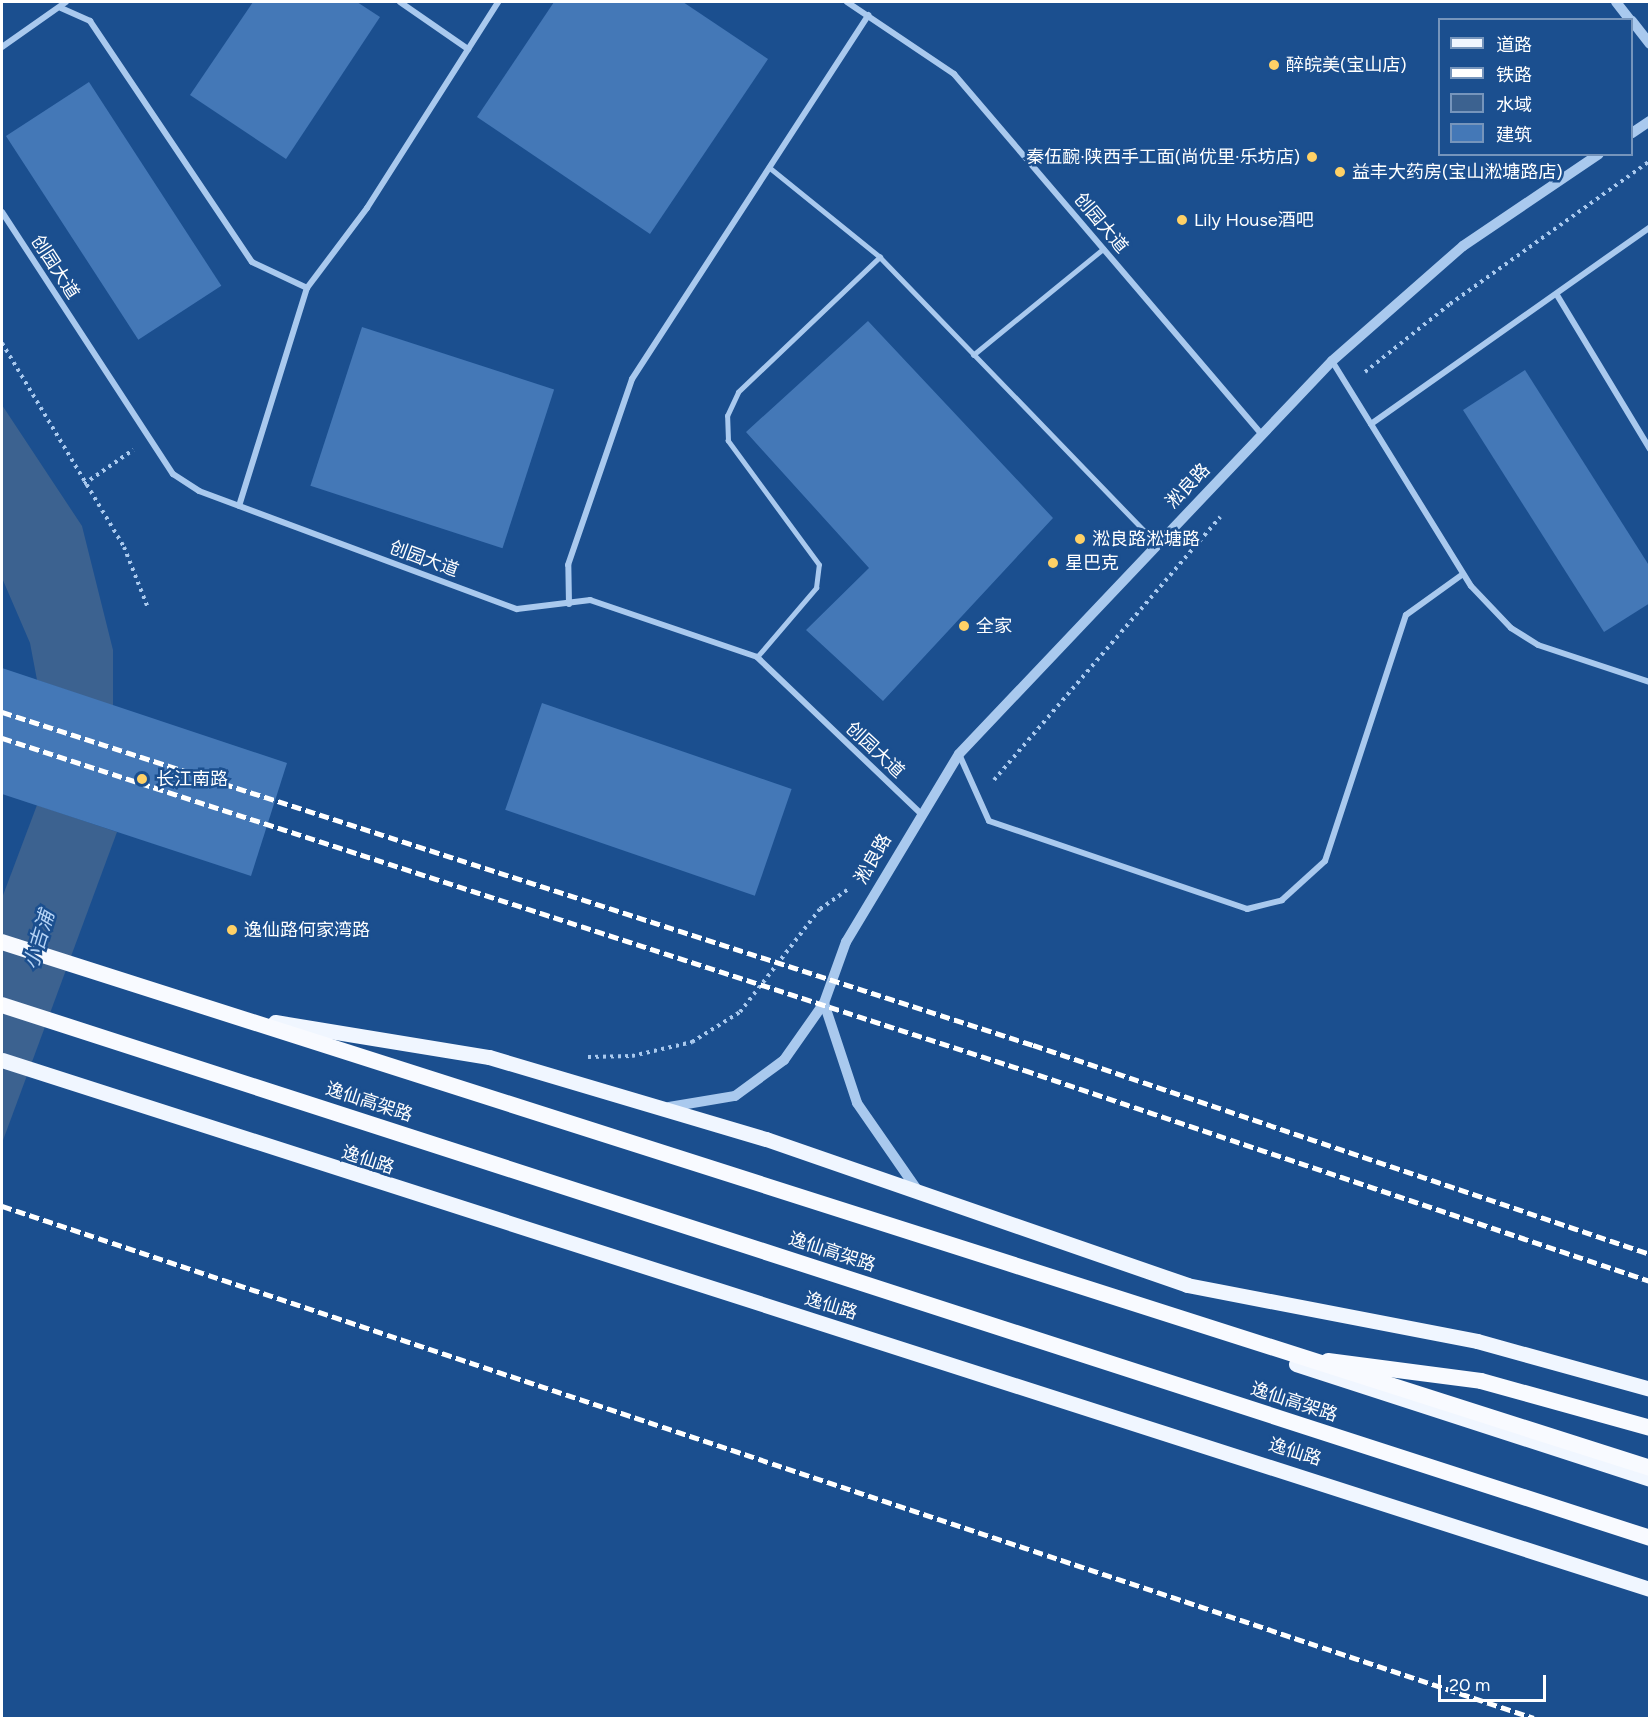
<!DOCTYPE html>
<html>
<head>
<meta charset="utf-8">
<style>
	body { margin:0 }
	#map { position:relative; width:1651px; height:1720px; overflow:hidden; background:#1b4f8f; font-family:Figtree,"Noto Sans SC",sans-serif }
	div>[style] { position:absolute }
	.water>* { inset:0; background:#3c6290 }
	.building>* { inset:0; background:#4478b7; transform-origin:0 0 }
	.path>* { height:4px; margin-top:-2px; transform-origin:0; background:repeating-linear-gradient(90deg,#a9c9ee 0 3px,transparent 0 7.5px) }
	.service>* { height:4.5px; margin:-2.25px; padding:0 2.25px; transform-origin:2.25px; border-radius:2.25px; background:#a9c9ee }
	.minor>* { height:6px; margin:-3px; padding:0 3px; transform-origin:3px; border-radius:3px; background:#a9c9ee }
	.tertiary>* { height:10px; margin:-5px; padding:0 5px; transform-origin:5px; border-radius:5px; background:#a9c9ee }
	.primary>* { height:15px; margin:-7.5px; padding:0 7.5px; transform-origin:7.5px; border-radius:7.5px; background:#f0f6ff }
	.trunk>* { height:16px; margin:-8px; padding:0 8px; transform-origin:8px; border-radius:8px; background:#f8faff }
	.rail>* { height:4.5px; margin-top:-2.25px; transform-origin:0; background:repeating-linear-gradient(90deg,#fff 0 10px,transparent 0 14.5px) }
	.trunk-bridge>* { height:16px; margin:-8px; padding:0 8px; transform-origin:8px; border-radius:8px; background:#f8faff }
	.dots>* { width:16px; height:16px; translate:-50% -50%; box-sizing:border-box; border:3px solid #1b4f8f; border-radius:50% }
	span { translate:-50% -50%; white-space:nowrap; text-align:center; line-height:1.15; -webkit-text-stroke:5px #1b4f8f; paint-order:stroke }
	.poi-label { font-size:18px; color:#fff }
	.left { translate:0 -50%; text-align:left }
	.right { translate:-100% -50%; text-align:right }
	.street-label { font-size:18px; color:#fff }
	.water-label { font-size:20px; color:#b5d3f5; font-style:italic }
	.frame { position:absolute; inset:0; border:3px solid #fff; pointer-events:none }
	.legend { position:absolute; left:1438px; top:18px; width:195px; height:138px; box-sizing:border-box; background:#1b4f8f; border:2px solid #7695bc; margin:0; padding:8px 10px; list-style:none; font-size:18px; color:#fff }
	.legend li { display:flex; align-items:center; gap:12px; height:30px }
	.legend b { width:30px; border:2px solid #7695bc }
	.scale { position:absolute; left:1438px; top:1675px; width:108px; height:27px; box-sizing:border-box; border:3px solid #fff; border-top:0; padding-left:8px; font-size:18px; line-height:21px; white-space:nowrap; color:#fff; -webkit-text-stroke:4px #1b4f8f; paint-order:stroke }
</style>
</head>
<body>
<div id="map">
	<div class="water">
		<div style="clip-path:polygon(2px 405px,82px 526px,113px 650px,113px 706px,37px 680px,30px 643px,2px 578px)"></div>
		<div style="clip-path:polygon(37px 805px,117px 832px,2px 1143px,2px 898px)"></div>
	</div>
	<div class="building">
		<div style="clip-path:polygon(253px 2px,357px 2px,380px 17px,286px 159px,190px 95px)"></div>
		<div style="clip-path:polygon(554px 2px,683px 2px,768px 59px,650px 234px,477px 117px)"></div>
		<div style="left:89px;top:82px;width:243px;height:99px;rotate:57deg"></div>
		<div style="clip-path:polygon(868px 321px,1053px 518px,883px 701px,806px 630px,869px 568px,746px 432px)"></div>
		<div style="left:362px;top:327px;width:202px;height:167px;rotate:18deg"></div>
		<div style="clip-path:polygon(1525px 370px,1650px 567px,1650px 603px,1604px 632px,1463px 410px)"></div>
		<div style="clip-path:polygon(2px 668px,287px 763px,251px 876px,2px 794px)"></div>
		<div style="left:542px;top:703px;width:264px;height:113px;rotate:19deg"></div>
	</div>
	<div class="path">
		<div style="left:2px;top:343px;width:238px;rotate:59.1deg"></div>
		<div style="left:124px;top:547px;width:66px;rotate:68.5deg"></div>
		<div style="left:1365px;top:372px;width:109px;rotate:-38.7deg"></div>
		<div style="left:1450px;top:304px;width:246px;rotate:-35.6deg"></div>
		<div style="left:84px;top:484px;width:60px;rotate:-34.8deg"></div>
		<div style="left:994px;top:780px;width:347px;rotate:-49.3deg"></div>
		<div style="left:588px;top:1057px;width:44px;rotate:-1.3deg"></div>
		<div style="left:632px;top:1056px;width:62px;rotate:-13.1deg"></div>
		<div style="left:692px;top:1042px;width:57px;rotate:-32deg"></div>
		<div style="left:740px;top:1012px;width:130px;rotate:-52.2deg"></div>
		<div style="left:820px;top:909px;width:35px;rotate:-35deg"></div>
	</div>
	<div class="service">
		<div style="left:769px;top:167px;width:143px;rotate:39deg"></div>
		<div style="left:880px;top:257px;width:397px;rotate:46deg"></div>
		<div style="left:973px;top:355px;width:168px;rotate:-39.2deg"></div>
		<div style="left:757px;top:657px;width:91px;rotate:-49.5deg"></div>
		<div style="left:816px;top:588px;width:23px;rotate:-83deg"></div>
		<div style="left:819px;top:565px;width:154px;rotate:-126.3deg"></div>
		<div style="left:728px;top:441px;width:25px;rotate:-92deg"></div>
		<div style="left:727px;top:416px;width:26px;rotate:-65deg"></div>
		<div style="left:738px;top:392px;width:196px;rotate:-43.6deg"></div>
	</div>
	<div class="minor">
		<div style="left:400px;top:2px;width:83px;rotate:34.7deg"></div>
		<div style="left:847px;top:2px;width:129px;rotate:33.9deg"></div>
		<div style="left:954px;top:74px;width:475px;rotate:49.5deg"></div>
		<div style="left:61px;top:8px;width:32px;rotate:24deg"></div>
		<div style="left:90px;top:21px;width:290px;rotate:56.1deg"></div>
		<div style="left:252px;top:262px;width:61px;rotate:25.3deg"></div>
		<div style="left:2px;top:47px;width:78px;rotate:-35.1deg"></div>
		<div style="left:2px;top:212px;width:313px;rotate:56.9deg"></div>
		<div style="left:173px;top:474px;width:31px;rotate:33deg"></div>
		<div style="left:199px;top:491px;width:339px;rotate:20.4deg"></div>
		<div style="left:517px;top:609px;width:74px;rotate:-7deg"></div>
		<div style="left:590px;top:600px;width:176px;rotate:18.8deg"></div>
		<div style="left:757px;top:657px;width:224px;rotate:43.7deg"></div>
		<div style="left:1557px;top:295px;width:180px;rotate:58.9deg"></div>
		<div style="left:1332px;top:361px;width:264px;rotate:58.3deg"></div>
		<div style="left:1471px;top:586px;width:58px;rotate:46.4deg"></div>
		<div style="left:1511px;top:628px;width:32px;rotate:32deg"></div>
		<div style="left:1538px;top:645px;width:118px;rotate:18.3deg"></div>
		<div style="left:1371px;top:424px;width:342px;rotate:-35.2deg"></div>
		<div style="left:239px;top:506px;width:228px;rotate:-72.7deg"></div>
		<div style="left:307px;top:288px;width:100px;rotate:-53.1deg"></div>
		<div style="left:367px;top:208px;width:244px;rotate:-57.5deg"></div>
		<div style="left:569px;top:604px;width:39px;rotate:-91deg"></div>
		<div style="left:568px;top:565px;width:197px;rotate:-71deg"></div>
		<div style="left:632px;top:379px;width:434px;rotate:-57deg"></div>
		<div style="left:959px;top:754px;width:73px;rotate:65.9deg"></div>
		<div style="left:989px;top:821px;width:273px;rotate:18.8deg"></div>
		<div style="left:1247px;top:909px;width:36px;rotate:-14deg"></div>
		<div style="left:1282px;top:900px;width:58px;rotate:-42.2deg"></div>
		<div style="left:1325px;top:861px;width:259px;rotate:-71.8deg"></div>
		<div style="left:1406px;top:615px;width:70px;rotate:-35.7deg"></div>
	</div>
	<div class="tertiary">
		<div style="left:1616px;top:2px;width:23px;rotate:52deg"></div>
		<div style="left:1632px;top:21px;width:29px;rotate:52deg"></div>
		<div style="left:1632px;top:133px;width:22px;rotate:-34deg"></div>
		<div style="left:824px;top:1003px;width:105px;rotate:71.7deg"></div>
		<div style="left:857px;top:1103px;width:107px;rotate:55.3deg"></div>
		<div style="left:669px;top:1107px;width:67px;rotate:-9.5deg"></div>
		<div style="left:735px;top:1096px;width:61px;rotate:-36.3deg"></div>
		<div style="left:784px;top:1060px;width:70px;rotate:-54.9deg"></div>
		<div style="left:824px;top:1003px;width:65px;rotate:-70.2deg"></div>
		<div style="left:846px;top:942px;width:219px;rotate:-59deg"></div>
		<div style="left:959px;top:754px;width:542px;rotate:-46.5deg"></div>
		<div style="left:1332px;top:361px;width:174px;rotate:-41.3deg"></div>
		<div style="left:1463px;top:246px;width:164px;rotate:-34.1deg"></div>
	</div>
	<div class="primary">
		<div style="left:275px;top:1022px;width:217px;rotate:9.3deg"></div>
		<div style="left:489px;top:1057px;width:289px;rotate:16.5deg"></div>
		<div style="left:766px;top:1139px;width:446px;rotate:19.1deg"></div>
		<div style="left:1187px;top:1285px;width:295px;rotate:10.9deg"></div>
		<div style="left:1477px;top:1341px;width:180px;rotate:15.5deg"></div>
		<div style="left:2px;top:1060px;width:1731px;rotate:17.8deg"></div>
		<div style="left:1296px;top:1364px;width:372px;rotate:18deg"></div>
	</div>
	<div class="trunk">
		<div style="left:2px;top:1005px;width:1732px;rotate:17.92deg"></div>
		<div style="left:1328px;top:1361px;width:154px;rotate:7.4deg"></div>
		<div style="left:1481px;top:1381px;width:175px;rotate:15.5deg"></div>
	</div>
	<div class="rail">
		<div style="left:2px;top:712px;width:1083px;rotate:17.9deg"></div>
		<div style="left:1033px;top:1045px;width:651px;rotate:18.71deg"></div>
		<div style="left:2px;top:738px;width:1075px;rotate:18deg"></div>
		<div style="left:1024px;top:1070px;width:661px;rotate:18.63deg"></div>
		<div style="left:2px;top:1206px;width:1615px;rotate:18.48deg"></div>
	</div>
	<div class="trunk-bridge">
		<div style="left:2px;top:942px;width:1730px;rotate:17.7deg"></div>
	</div>
	<div class="dots">
		<div style="left:1274px;top:65px;background:#ffd166"></div>
		<div style="left:1312px;top:157px;background:#ffd166"></div>
		<div style="left:1340px;top:172px;background:#ffd166"></div>
		<div style="left:1182px;top:220px;background:#ffd166"></div>
		<div style="left:1080px;top:539px;background:#ffd166"></div>
		<div style="left:1053px;top:563px;background:#ffd166"></div>
		<div style="left:964px;top:626px;background:#ffd166"></div>
		<div style="left:142px;top:779px;background:#ffd166"></div>
		<div style="left:232px;top:930px;background:#ffd166"></div>
	</div>
	<div class="poi-label">
		<span class="left" style="left:1286px;top:65px">醉皖美(宝山店)</span>
		<span class="right" style="left:1300px;top:157px">秦伍䩊·陕西手工面(尚优里·乐坊店)</span>
		<span class="left" style="left:1352px;top:172px">益丰大药房(宝山淞塘路店)</span>
		<span class="left" style="left:1194px;top:220px">Lily House酒吧</span>
		<span class="left" style="left:1092px;top:539px">淞良路淞塘路</span>
		<span class="left" style="left:1065px;top:563px">星巴克</span>
		<span class="left" style="left:976px;top:626px">全家</span>
		<span class="left" style="left:156px;top:779px">长江南路</span>
		<span class="left" style="left:244px;top:930px">逸仙路何家湾路</span>
	</div>
	<div class="street-label">
		<span style="left:1101px;top:223px;rotate:50deg">创园大道</span>
		<span style="left:55px;top:267px;rotate:57deg">创园大道</span>
		<span style="left:1188px;top:486px;rotate:-46deg">淞良路</span>
		<span style="left:424px;top:559px;rotate:20deg">创园大道</span>
		<span style="left:875px;top:750px;rotate:43deg">创园大道</span>
		<span style="left:873px;top:859px;rotate:-60deg">淞良路</span>
		<span style="left:369px;top:1102px;rotate:18deg">逸仙高架路</span>
		<span style="left:368px;top:1160px;rotate:18deg">逸仙路</span>
		<span style="left:832px;top:1252px;rotate:18deg">逸仙高架路</span>
		<span style="left:831px;top:1306px;rotate:17deg">逸仙路</span>
		<span style="left:1294px;top:1402px;rotate:18deg">逸仙高架路</span>
		<span style="left:1295px;top:1452px;rotate:17deg">逸仙路</span>
	</div>
	<div class="water-label">
		<span style="left:39px;top:940px;rotate:-73deg">小吉浦</span>
	</div>
	<div class="frame"></div>
	<ul class="legend">
	<li><b style="height:8px;background:#f0f6ff"></b>道路</li>
	<li><b style="height:8px;background:#fff"></b>铁路</li>
	<li><b style="height:16px;background:#3c6290"></b>水域</li>
	<li><b style="height:16px;background:#4478b7"></b>建筑</li>
	</ul>
	<div class="scale">20 m</div>
</div>
</body>
</html>
